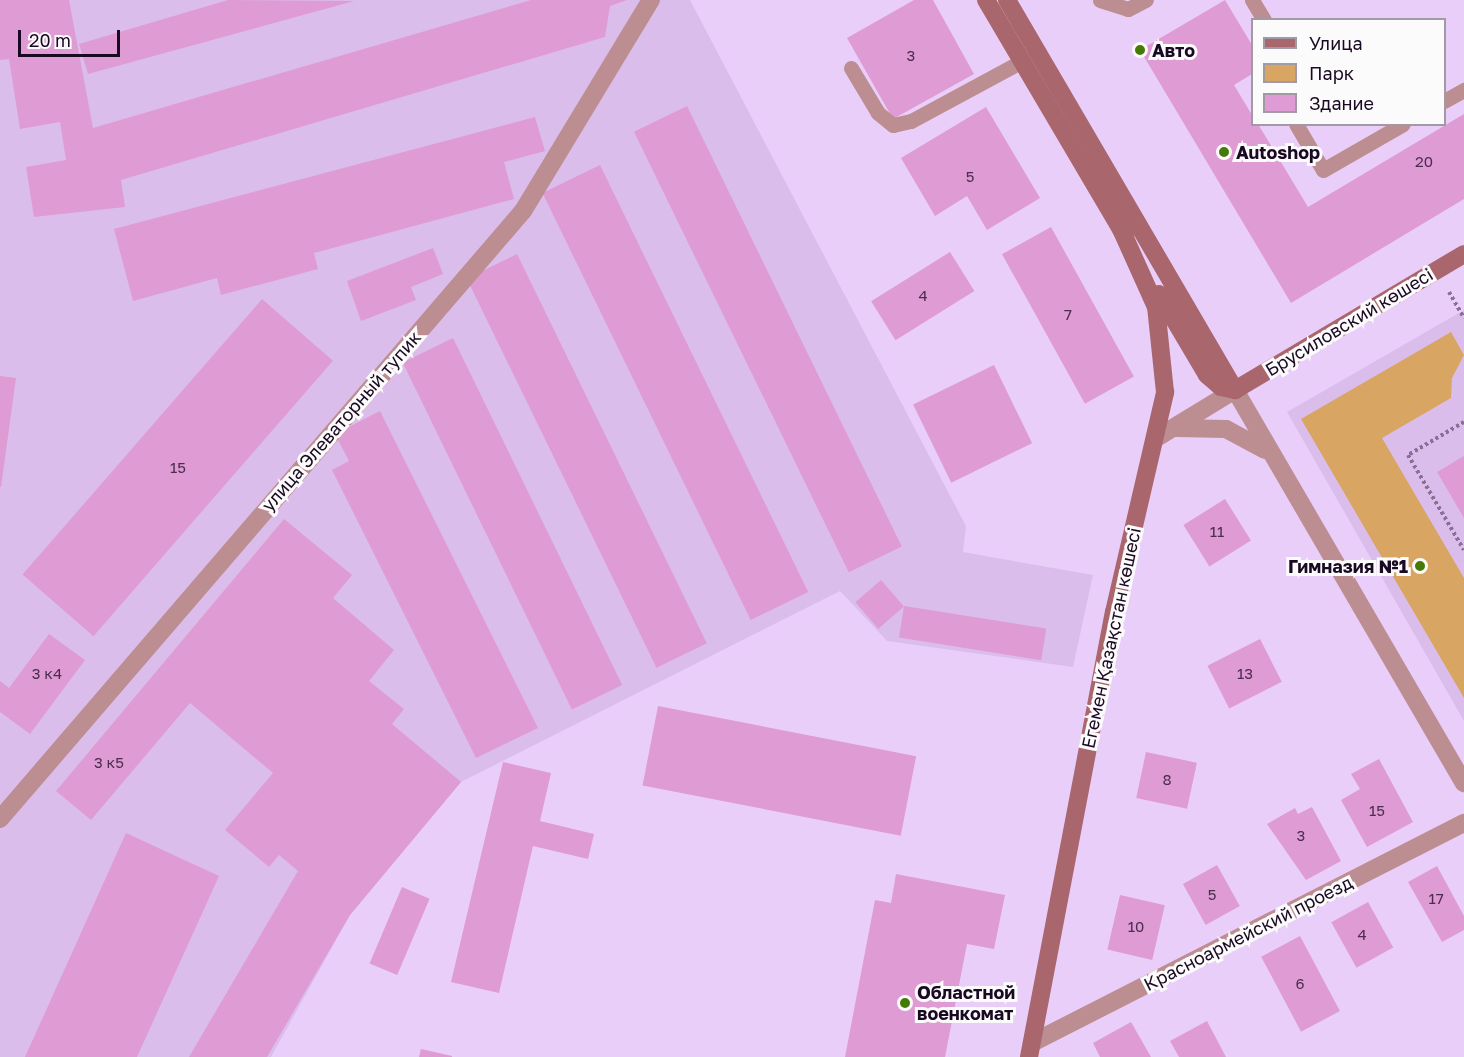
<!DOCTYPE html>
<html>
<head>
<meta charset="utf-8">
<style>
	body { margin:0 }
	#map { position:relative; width:1464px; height:1057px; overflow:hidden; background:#eacefa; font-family:"Golos Text",sans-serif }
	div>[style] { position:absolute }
	.built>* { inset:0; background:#dbbdec }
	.green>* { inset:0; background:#d8a562 }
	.building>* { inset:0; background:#df9bd3; transform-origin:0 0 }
	.path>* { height:4px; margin-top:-2px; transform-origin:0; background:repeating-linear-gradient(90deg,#877093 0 3px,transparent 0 6px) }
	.service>* { height:15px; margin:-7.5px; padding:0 7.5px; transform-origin:7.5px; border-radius:7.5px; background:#bc8d91 }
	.minor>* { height:18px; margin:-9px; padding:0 9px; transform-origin:9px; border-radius:9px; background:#bc8d91 }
	.tertiary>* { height:18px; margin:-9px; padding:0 9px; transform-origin:9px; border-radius:9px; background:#bc8d91 }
	.secondary>* { height:18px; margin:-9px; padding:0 9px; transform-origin:9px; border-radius:9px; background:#a9666d }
	.dots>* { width:16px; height:16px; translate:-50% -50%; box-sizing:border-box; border:3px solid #fbfbfb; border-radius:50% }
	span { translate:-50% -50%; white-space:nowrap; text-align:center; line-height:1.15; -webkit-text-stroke:6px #fbfbfb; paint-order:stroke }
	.number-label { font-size:15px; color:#4b2e4e }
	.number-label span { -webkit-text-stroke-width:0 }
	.poi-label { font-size:18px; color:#1a0922; font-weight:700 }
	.left { translate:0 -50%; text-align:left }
	.right { translate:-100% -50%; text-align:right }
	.street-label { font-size:18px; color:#1a0922 }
	.legend { position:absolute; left:1251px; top:18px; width:195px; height:108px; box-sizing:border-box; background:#fbfbfb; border:2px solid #a19aa4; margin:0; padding:8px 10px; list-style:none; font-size:18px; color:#1a0922 }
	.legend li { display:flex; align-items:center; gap:12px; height:30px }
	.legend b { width:30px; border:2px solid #a19aa4 }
	.scale { position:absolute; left:18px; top:30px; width:102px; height:27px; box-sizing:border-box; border:3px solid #1a0922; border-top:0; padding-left:8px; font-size:18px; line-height:21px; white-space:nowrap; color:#1a0922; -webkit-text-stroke:4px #fbfbfb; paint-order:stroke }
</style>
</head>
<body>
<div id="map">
	<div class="built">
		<div style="clip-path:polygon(0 0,690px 0,966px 526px,963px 552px,1093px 575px,1073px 667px,887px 641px,840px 591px,461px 782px,350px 915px,271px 1057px,0 1057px)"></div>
		<div style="clip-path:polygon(1464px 310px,1464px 721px,1287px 412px)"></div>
	</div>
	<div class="green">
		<div style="clip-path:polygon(1451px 332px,1464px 355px,1452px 378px,1451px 398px,1382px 438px,1464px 578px,1464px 698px,1301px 419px)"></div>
	</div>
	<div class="building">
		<div style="clip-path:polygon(0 0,69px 0,93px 128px,531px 0,627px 0,610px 6px,605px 37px,121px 180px,125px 207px,34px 217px,26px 167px,66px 160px,60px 122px,20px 129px,9px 59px,0 60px)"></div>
		<div style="clip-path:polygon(228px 0,354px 1px,88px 74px,79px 44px)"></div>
		<div style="clip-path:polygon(914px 0,933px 0,974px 74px,893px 119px,847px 38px)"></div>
		<div style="clip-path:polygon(1225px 0,1252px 45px,1252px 74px,1234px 85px,1252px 115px,1252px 124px,1258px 124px,1308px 207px,1464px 114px,1464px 199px,1291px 303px,1140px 50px)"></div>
		<div style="left:687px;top:106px;width:490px;height:59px;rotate:64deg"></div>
		<div style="clip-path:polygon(986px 107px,1040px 198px,987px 230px,967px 196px,935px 216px,901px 158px)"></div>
		<div style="clip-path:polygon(535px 117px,545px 151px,504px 162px,514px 199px,314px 253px,318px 269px,221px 295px,217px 278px,133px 301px,114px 229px)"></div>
		<div style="left:600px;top:165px;width:475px;height:64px;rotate:64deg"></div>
		<div style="left:1051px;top:227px;width:171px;height:56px;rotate:61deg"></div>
		<div style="clip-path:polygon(433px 248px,443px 274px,411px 287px,416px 300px,361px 321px,347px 281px)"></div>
		<div style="left:950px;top:252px;width:46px;height:93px;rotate:58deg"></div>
		<div style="left:517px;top:254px;width:433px;height:56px;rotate:64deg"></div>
		<div style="left:262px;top:299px;width:94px;height:365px;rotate:41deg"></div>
		<div style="left:453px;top:338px;width:386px;height:56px;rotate:64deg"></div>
		<div style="left:994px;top:365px;width:87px;height:90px;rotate:64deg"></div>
		<div style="clip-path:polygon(0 376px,16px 378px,1px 487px,0 487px)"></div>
		<div style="clip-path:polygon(380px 411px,538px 728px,476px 758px,332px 470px,349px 461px,335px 434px)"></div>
		<div style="clip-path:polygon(1464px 456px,1464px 518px,1437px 472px)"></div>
		<div style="left:1225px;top:499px;width:49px;height:49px;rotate:58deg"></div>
		<div style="clip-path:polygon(284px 519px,352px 575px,333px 598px,394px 650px,369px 681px,404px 709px,392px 724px,461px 782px,350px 915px,267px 1057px,189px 1057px,298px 871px,279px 855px,269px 867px,225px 830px,273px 773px,190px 703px,91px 820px,56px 791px)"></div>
		<div style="left:881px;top:580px;width:35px;height:34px;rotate:49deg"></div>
		<div style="left:904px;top:606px;width:144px;height:32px;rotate:9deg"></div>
		<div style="clip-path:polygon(49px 634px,85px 660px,30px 734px,0 712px,0 681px,9px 688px)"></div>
		<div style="left:1260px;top:639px;width:48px;height:59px;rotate:63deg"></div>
		<div style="left:658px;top:706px;width:263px;height:81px;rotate:11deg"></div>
		<div style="left:1146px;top:752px;width:52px;height:47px;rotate:12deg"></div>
		<div style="clip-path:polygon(1379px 759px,1413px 822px,1367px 847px,1341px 800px,1360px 789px,1351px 774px)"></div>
		<div style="clip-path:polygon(503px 762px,551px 773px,540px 821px,594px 834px,588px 859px,533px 846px,499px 993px,451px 982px)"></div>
		<div style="clip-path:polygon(1312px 807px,1341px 861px,1306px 880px,1267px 824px,1295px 808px,1298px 814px)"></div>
		<div style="clip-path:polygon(126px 833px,219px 876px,137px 1057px,25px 1057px)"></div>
		<div style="left:1217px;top:865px;width:47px;height:39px;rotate:61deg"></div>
		<div style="clip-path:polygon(1437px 866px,1464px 916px,1464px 930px,1442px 942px,1408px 882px)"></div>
		<div style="clip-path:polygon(896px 874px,1005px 895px,994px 949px,967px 944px,945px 1057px,845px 1057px,875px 900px,891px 903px)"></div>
		<div style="left:402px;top:887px;width:30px;height:83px;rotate:23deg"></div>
		<div style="left:1120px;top:895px;width:46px;height:56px;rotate:13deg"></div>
		<div style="left:1368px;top:902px;width:52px;height:42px;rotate:61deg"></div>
		<div style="left:1300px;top:936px;width:85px;height:44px;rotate:62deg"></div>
		<div style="clip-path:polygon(1207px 1021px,1226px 1057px,1179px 1057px,1170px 1041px)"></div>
		<div style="clip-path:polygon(1131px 1022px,1151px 1057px,1100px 1057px,1093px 1043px)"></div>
		<div style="clip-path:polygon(421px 1049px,452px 1056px,452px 1057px,419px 1057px)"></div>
	</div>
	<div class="path">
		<div style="left:1449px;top:292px;width:30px;rotate:60deg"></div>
		<div style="left:1464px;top:422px;width:65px;rotate:149.5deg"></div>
		<div style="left:1408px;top:455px;width:110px;rotate:59.5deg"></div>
	</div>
	<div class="service">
		<div style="left:1100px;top:0;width:29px;rotate:18deg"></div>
		<div style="left:1128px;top:9px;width:20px;rotate:-27deg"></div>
		<div style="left:1252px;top:0;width:23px;rotate:59deg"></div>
		<div style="left:851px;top:68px;width:52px;rotate:59deg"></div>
		<div style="left:878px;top:113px;width:19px;rotate:39deg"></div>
		<div style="left:893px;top:125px;width:18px;rotate:-13deg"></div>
		<div style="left:911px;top:121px;width:126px;rotate:-28.4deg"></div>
		<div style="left:1444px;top:101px;width:23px;rotate:-29deg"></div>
		<div style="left:1296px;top:124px;width:53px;rotate:59.6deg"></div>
		<div style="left:1323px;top:170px;width:92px;rotate:-29.9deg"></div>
	</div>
	<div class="minor">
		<div style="left:0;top:819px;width:802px;rotate:-49.3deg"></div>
		<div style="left:523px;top:211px;width:247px;rotate:-58.8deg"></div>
		<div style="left:1032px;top:1043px;width:485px;rotate:-27deg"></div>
	</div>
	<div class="tertiary">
		<div style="left:1177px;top:428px;width:49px;rotate:1.2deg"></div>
		<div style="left:1226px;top:429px;width:44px;rotate:28.3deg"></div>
		<div style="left:1158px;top:437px;width:90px;rotate:-31.4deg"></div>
		<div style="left:1235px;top:390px;width:455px;rotate:59.8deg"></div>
	</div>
	<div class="secondary">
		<div style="left:986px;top:0;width:274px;rotate:59.5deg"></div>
		<div style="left:1007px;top:0;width:452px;rotate:59.7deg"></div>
		<div style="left:1159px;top:294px;width:94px;rotate:59.3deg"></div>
		<div style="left:1207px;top:375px;width:18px;rotate:41deg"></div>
		<div style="left:1221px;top:387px;width:14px;rotate:12deg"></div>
		<div style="left:1235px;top:390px;width:266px;rotate:-30.7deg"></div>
		<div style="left:1029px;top:1057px;width:453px;rotate:-79.2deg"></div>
		<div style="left:1114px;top:612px;width:226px;rotate:-76.9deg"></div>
		<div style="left:1165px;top:392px;width:85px;rotate:-96deg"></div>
		<div style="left:1156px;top:307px;width:88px;rotate:-114.2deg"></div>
	</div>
	<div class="dots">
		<div style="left:1140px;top:50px;background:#467a07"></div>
		<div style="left:1224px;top:152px;background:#467a07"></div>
		<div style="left:1420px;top:566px;background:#467a07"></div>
		<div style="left:905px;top:1003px;background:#467a07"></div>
	</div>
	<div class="number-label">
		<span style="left:911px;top:56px">3</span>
		<span style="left:1424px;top:162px">20</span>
		<span style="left:970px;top:177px">5</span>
		<span style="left:923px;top:296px">4</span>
		<span style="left:1068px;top:315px">7</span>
		<span style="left:178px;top:468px">15</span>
		<span style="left:1217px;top:532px">11</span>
		<span style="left:47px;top:674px">3 к4</span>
		<span style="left:1245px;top:674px">13</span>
		<span style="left:109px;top:763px">3 к5</span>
		<span style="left:1167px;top:780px">8</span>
		<span style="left:1377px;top:811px">15</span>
		<span style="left:1301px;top:836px">3</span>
		<span style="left:1212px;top:895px">5</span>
		<span style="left:1436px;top:899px">17</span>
		<span style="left:1136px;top:927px">10</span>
		<span style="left:1362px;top:935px">4</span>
		<span style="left:1300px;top:984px">6</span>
	</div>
	<div class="poi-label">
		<span class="left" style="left:1152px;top:50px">Авто</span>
		<span class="left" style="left:1236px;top:152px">Autoshop</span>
		<span class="right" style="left:1408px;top:566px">Гимназия №1</span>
		<span class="left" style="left:917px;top:1003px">Областной<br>военкомат</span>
	</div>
	<div class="street-label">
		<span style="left:1349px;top:322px;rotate:-31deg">Брусиловский көшесі</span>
		<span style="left:341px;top:421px;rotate:-49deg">улица Элеваторный тупик</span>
		<span style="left:1111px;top:638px;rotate:-78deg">Егемен Қазақстан көшесі</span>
		<span style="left:1248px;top:933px;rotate:-27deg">Красноармейский проезд</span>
	</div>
	<ul class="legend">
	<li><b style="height:8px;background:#a9666d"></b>Улица</li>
	<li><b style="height:16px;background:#d8a562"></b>Парк</li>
	<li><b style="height:16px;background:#df9bd3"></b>Здание</li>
	</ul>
	<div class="scale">20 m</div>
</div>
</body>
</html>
